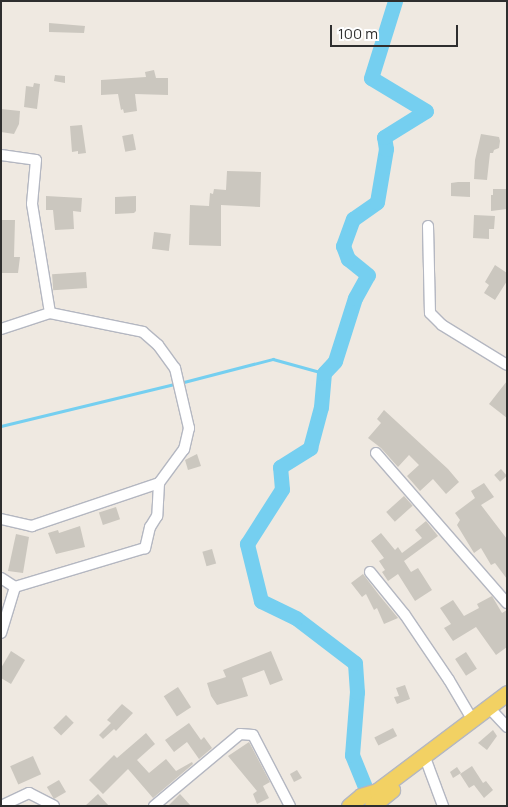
<!DOCTYPE html>
<html>
<head>
<meta charset="utf-8">
<style>
	body { margin:0 }
	#map { position:relative; width:508px; height:807px; overflow:hidden; background:#efe9e1; font-family:Manrope,sans-serif }
	div>[style] { position:absolute }
	.stream>* { height:2.5px; margin:-1.25px; padding:0 1.25px; transform-origin:1.25px; border-radius:1.25px; background:#75cff0 }
	.river>* { height:15px; margin:-7.5px; padding:0 7.5px; transform-origin:7.5px; border-radius:7.5px; background:#75cff0 }
	.building>* { inset:0; background:#cbc7bf; transform-origin:0 0 }
	.roads { filter:drop-shadow(1px 0 #b4b7c1) drop-shadow(-1px 0 #b4b7c1) drop-shadow(0 1px #b4b7c1) drop-shadow(0 -1px #b4b7c1) }
	.street>* { height:10px; margin:-5px; padding:0 5px; transform-origin:5px; border-radius:5px; background:#fff }
	.primary>* { height:15px; margin:-7.5px; padding:0 7.5px; transform-origin:7.5px; border-radius:7.5px; background:#f2d163 }
	span { translate:-50% -50%; white-space:nowrap; text-align:center; line-height:1.15; -webkit-text-stroke:4px #fff; paint-order:stroke }
	.frame { position:absolute; inset:0; border:2px solid #2e2e2e; pointer-events:none }
	.scale { position:absolute; left:330px; top:25px; width:128px; height:22px; box-sizing:border-box; border:2px solid #2e2e2e; border-top:0; padding-left:6px; font-size:15px; line-height:18px; white-space:nowrap; color:#2e2e2e; -webkit-text-stroke:4px #fff; paint-order:stroke }
</style>
</head>
<body>
<div id="map">
	<div class="stream">
		<div style="left:180px;top:383px;width:96px;rotate:-14.5deg"></div>
		<div style="left:273px;top:359px;width:53px;rotate:15.4deg"></div>
		<div style="left:1px;top:426px;width:179px;rotate:-13.6deg"></div>
	</div>
	<div class="river">
		<div style="left:372px;top:804px;width:53px;rotate:-112.2deg"></div>
		<div style="left:352px;top:755px;width:63px;rotate:-85.5deg"></div>
		<div style="left:357px;top:692px;width:29px;rotate:-94deg"></div>
		<div style="left:355px;top:663px;width:74px;rotate:-142.7deg"></div>
		<div style="left:296px;top:618px;width:39px;rotate:-154deg"></div>
		<div style="left:261px;top:601px;width:59px;rotate:-103.8deg"></div>
		<div style="left:247px;top:544px;width:65px;rotate:-57.5deg"></div>
		<div style="left:282px;top:489px;width:22px;rotate:-95deg"></div>
		<div style="left:280px;top:467px;width:36px;rotate:-32deg"></div>
		<div style="left:310px;top:448px;width:42px;rotate:-75deg"></div>
		<div style="left:321px;top:407px;width:34px;rotate:-85deg"></div>
		<div style="left:324px;top:373px;width:16px;rotate:-47deg"></div>
		<div style="left:335px;top:361px;width:66px;rotate:-72.4deg"></div>
		<div style="left:355px;top:298px;width:26px;rotate:-61deg"></div>
		<div style="left:368px;top:275px;width:26px;rotate:-141deg"></div>
		<div style="left:348px;top:259px;width:14px;rotate:-111deg"></div>
		<div style="left:343px;top:246px;width:29px;rotate:-70deg"></div>
		<div style="left:353px;top:219px;width:29px;rotate:-35deg"></div>
		<div style="left:377px;top:202px;width:54px;rotate:-80.4deg"></div>
		<div style="left:386px;top:149px;width:12px;rotate:-99deg"></div>
		<div style="left:384px;top:137px;width:49px;rotate:-31.8deg"></div>
		<div style="left:426px;top:111px;width:64px;rotate:-149deg"></div>
		<div style="left:371px;top:78px;width:81px;rotate:-72.7deg"></div>
	</div>
	<div class="building">
		<div style="clip-path:polygon(49px 23px,85px 26px,84px 33px,49px 32px)"></div>
		<div style="clip-path:polygon(154px 70px,156px 78px,168px 78px,168px 95px,135px 94px,137px 111px,124px 113px,123px 109px,121px 110px,118px 94px,101px 95px,101px 80px,146px 77px,145px 72px)"></div>
		<div style="clip-path:polygon(55px 75px,65px 76px,65px 83px,54px 81px)"></div>
		<div style="clip-path:polygon(34px 83px,40px 84px,37px 109px,24px 107px,26px 86px,33px 87px)"></div>
		<div style="clip-path:polygon(1px 109px,20px 111px,19px 124px,14px 134px,1px 132px)"></div>
		<div style="clip-path:polygon(82px 125px,86px 153px,78px 154px,78px 151px,72px 152px,70px 126px)"></div>
		<div style="left:133px;top:134px;width:16px;height:11px;rotate:79deg"></div>
		<div style="clip-path:polygon(481px 134px,499px 137px,500px 141px,499px 148px,494px 150px,493px 153px,490px 153px,487px 180px,474px 179px,475px 160px)"></div>
		<div style="clip-path:polygon(227px 171px,261px 172px,260px 207px,221px 205px,221px 246px,189px 245px,190px 205px,209px 206px,210px 193px,213px 194px,214px 189px,226px 190px)"></div>
		<div style="clip-path:polygon(458px 182px,470px 182px,470px 197px,451px 196px,451px 183px)"></div>
		<div style="clip-path:polygon(493px 189px,507px 189px,507px 209px,491px 211px,491px 195px,493px 195px)"></div>
		<div style="clip-path:polygon(46px 196px,82px 198px,81px 212px,73px 211px,74px 229px,55px 230px,53px 210px,46px 210px)"></div>
		<div style="clip-path:polygon(136px 196px,136px 211px,134px 213px,115px 214px,115px 197px)"></div>
		<div style="clip-path:polygon(474px 215px,495px 216px,494px 229px,489px 229px,489px 239px,473px 238px)"></div>
		<div style="clip-path:polygon(1px 220px,15px 220px,14px 257px,20px 257px,18px 273px,1px 273px)"></div>
		<div style="left:154px;top:232px;width:17px;height:17px;rotate:7deg"></div>
		<div style="clip-path:polygon(495px 265px,507px 273px,507px 281px,495px 300px,484px 293px,489px 285px,485px 282px)"></div>
		<div style="left:86px;top:272px;width:16px;height:34px;rotate:86deg"></div>
		<div style="clip-path:polygon(507px 381px,507px 418px,489px 404px)"></div>
		<div style="clip-path:polygon(384px 410px,448px 469px,459px 482px,446px 494px,433px 479px,420px 491px,407px 476px,419px 465px,409px 455px,398px 467px,381px 448px,368px 438px,381px 423px,377px 419px)"></div>
		<div style="clip-path:polygon(197px 454px,201px 466px,188px 470px,185px 460px)"></div>
		<div style="left:501px;top:469px;width:9px;height:9px;rotate:49deg"></div>
		<div style="clip-path:polygon(484px 483px,494px 497px,481px 505px,507px 539px,507px 579px,495px 563px,491px 565px,481px 548px,474px 553px,457px 525px,460px 520px,455px 513px,475px 498px,471px 491px)"></div>
		<div style="left:404px;top:496px;width:13px;height:24px;rotate:48deg"></div>
		<div style="left:116px;top:507px;width:13px;height:18px;rotate:72deg"></div>
		<div style="clip-path:polygon(426px 521px,438px 536px,404px 561px,411px 572px,418px 568px,432px 590px,415px 601px,398px 574px,388px 581px,382px 572px,385px 570px,379px 561px,384px 558px,371px 541px,381px 533px,395px 550px,398px 547px,402px 553px,422px 538px,415px 530px)"></div>
		<div style="clip-path:polygon(80px 526px,85px 547px,56px 554px,48px 533px,58px 530px,59px 533px)"></div>
		<div style="clip-path:polygon(16px 534px,29px 537px,23px 573px,8px 571px)"></div>
		<div style="left:212px;top:549px;width:15px;height:10px;rotate:74deg"></div>
		<div style="clip-path:polygon(363px 574px,379px 595px,398px 618px,384px 624px,377px 608px,374px 610px,366px 594px,362px 597px,351px 583px)"></div>
		<div style="clip-path:polygon(492px 596px,502px 613px,507px 610px,507px 647px,496px 655px,476px 627px,453px 641px,444px 628px,451px 624px,440px 608px,453px 600px,464px 616px,479px 608px,477px 604px)"></div>
		<div style="clip-path:polygon(11px 651px,25px 660px,11px 684px,1px 678px,1px 668px)"></div>
		<div style="clip-path:polygon(271px 651px,283px 680px,270px 685px,264px 670px,242px 678px,248px 696px,217px 705px,211px 696px,207px 683px,226px 677px,223px 670px)"></div>
		<div style="left:466px;top:652px;width:20px;height:13px;rotate:57deg"></div>
		<div style="clip-path:polygon(405px 685px,410px 699px,397px 704px,394px 697px,399px 696px,396px 688px)"></div>
		<div style="left:178px;top:687px;width:24px;height:17px;rotate:57deg"></div>
		<div style="clip-path:polygon(122px 704px,133px 713px,116px 731px,114px 729px,103px 739px,99px 735px,111px 723px,107px 720px)"></div>
		<div style="left:66px;top:715px;width:11px;height:18px;rotate:45deg"></div>
		<div style="clip-path:polygon(189px 723px,201px 740px,204px 737px,212px 748px,199px 759px,187px 742px,174px 752px,165px 740px)"></div>
		<div style="left:393px;top:728px;width:9px;height:21px;rotate:63deg"></div>
		<div style="clip-path:polygon(493px 730px,497px 736px,487px 750px,478px 743px)"></div>
		<div style="clip-path:polygon(146px 733px,155px 744px,137px 760px,149px 773px,166px 759px,176px 771px,192px 762px,193px 764px,153px 798px,128px 769px,103px 794px,89px 780px,114px 755px,117px 758px)"></div>
		<div style="clip-path:polygon(249px 742px,270px 782px,263px 786px,269px 798px,257px 804px,253px 794px,257px 791px,228px 756px)"></div>
		<div style="left:33px;top:756px;width:20px;height:25px;rotate:66deg"></div>
		<div style="clip-path:polygon(472px 766px,483px 783px,486px 781px,493px 790px,484px 798px,474px 785px,469px 788px,460px 774px)"></div>
		<div style="clip-path:polygon(457px 767px,461px 773px,453px 778px,450px 772px)"></div>
		<div style="clip-path:polygon(297px 770px,302px 778px,294px 782px,290px 774px)"></div>
		<div style="left:59px;top:780px;width:14px;height:14px;rotate:60deg"></div>
		<div style="clip-path:polygon(98px 794px,109px 806px,85px 806px)"></div>
		<div style="clip-path:polygon(180px 794px,191px 806px,168px 806px)"></div>
	</div>
	<div class="roads">
		<div class="street">
			<div style="left:1px;top:155px;width:35px;rotate:8deg"></div>
			<div style="left:36px;top:160px;width:44px;rotate:95.2deg"></div>
			<div style="left:32px;top:204px;width:110px;rotate:80.6deg"></div>
			<div style="left:428px;top:226px;width:87px;rotate:88.7deg"></div>
			<div style="left:430px;top:313px;width:17px;rotate:45deg"></div>
			<div style="left:442px;top:325px;width:76px;rotate:31.6deg"></div>
			<div style="left:1px;top:329px;width:52px;rotate:-18.1deg"></div>
			<div style="left:50px;top:313px;width:95px;rotate:11.5deg"></div>
			<div style="left:143px;top:332px;width:20px;rotate:41deg"></div>
			<div style="left:158px;top:345px;width:29px;rotate:54deg"></div>
			<div style="left:175px;top:368px;width:62px;rotate:76.9deg"></div>
			<div style="left:189px;top:428px;width:22px;rotate:103deg"></div>
			<div style="left:184px;top:449px;width:42px;rotate:126.3deg"></div>
			<div style="left:159px;top:483px;width:33px;rotate:93deg"></div>
			<div style="left:157px;top:516px;width:13px;rotate:122deg"></div>
			<div style="left:150px;top:527px;width:22px;rotate:103deg"></div>
			<div style="left:145px;top:548px;width:136px;rotate:163.3deg"></div>
			<div style="left:15px;top:587px;width:48px;rotate:106.9deg"></div>
			<div style="left:376px;top:453px;width:199px;rotate:48.9deg"></div>
			<div style="left:1px;top:519px;width:32px;rotate:13deg"></div>
			<div style="left:32px;top:526px;width:134px;rotate:-18.7deg"></div>
			<div style="left:370px;top:572px;width:55px;rotate:50.9deg"></div>
			<div style="left:405px;top:615px;width:78px;rotate:55.9deg"></div>
			<div style="left:449px;top:680px;width:45px;rotate:59.5deg"></div>
			<div style="left:1px;top:578px;width:17px;rotate:33deg"></div>
			<div style="left:494px;top:713px;width:19px;rotate:47deg"></div>
			<div style="left:427px;top:763px;width:46px;rotate:69.6deg"></div>
			<div style="left:1px;top:806px;width:31px;rotate:-25deg"></div>
			<div style="left:29px;top:793px;width:28px;rotate:27deg"></div>
			<div style="left:154px;top:806px;width:112px;rotate:-39.9deg"></div>
			<div style="left:240px;top:734px;width:13px;rotate:4deg"></div>
			<div style="left:253px;top:735px;width:80px;rotate:62.5deg"></div>
		</div>
		<div class="primary">
			<div style="left:349px;top:806px;width:16px;rotate:-40deg"></div>
			<div style="left:361px;top:796px;width:17px;rotate:-17deg"></div>
			<div style="left:377px;top:791px;width:163px;rotate:-37deg"></div>
			<div style="left:372px;top:806px;width:26px;rotate:-39deg"></div>
		</div>
	</div>
	<div class="frame"></div>
	<div class="scale">100 m</div>
</div>
</body>
</html>
